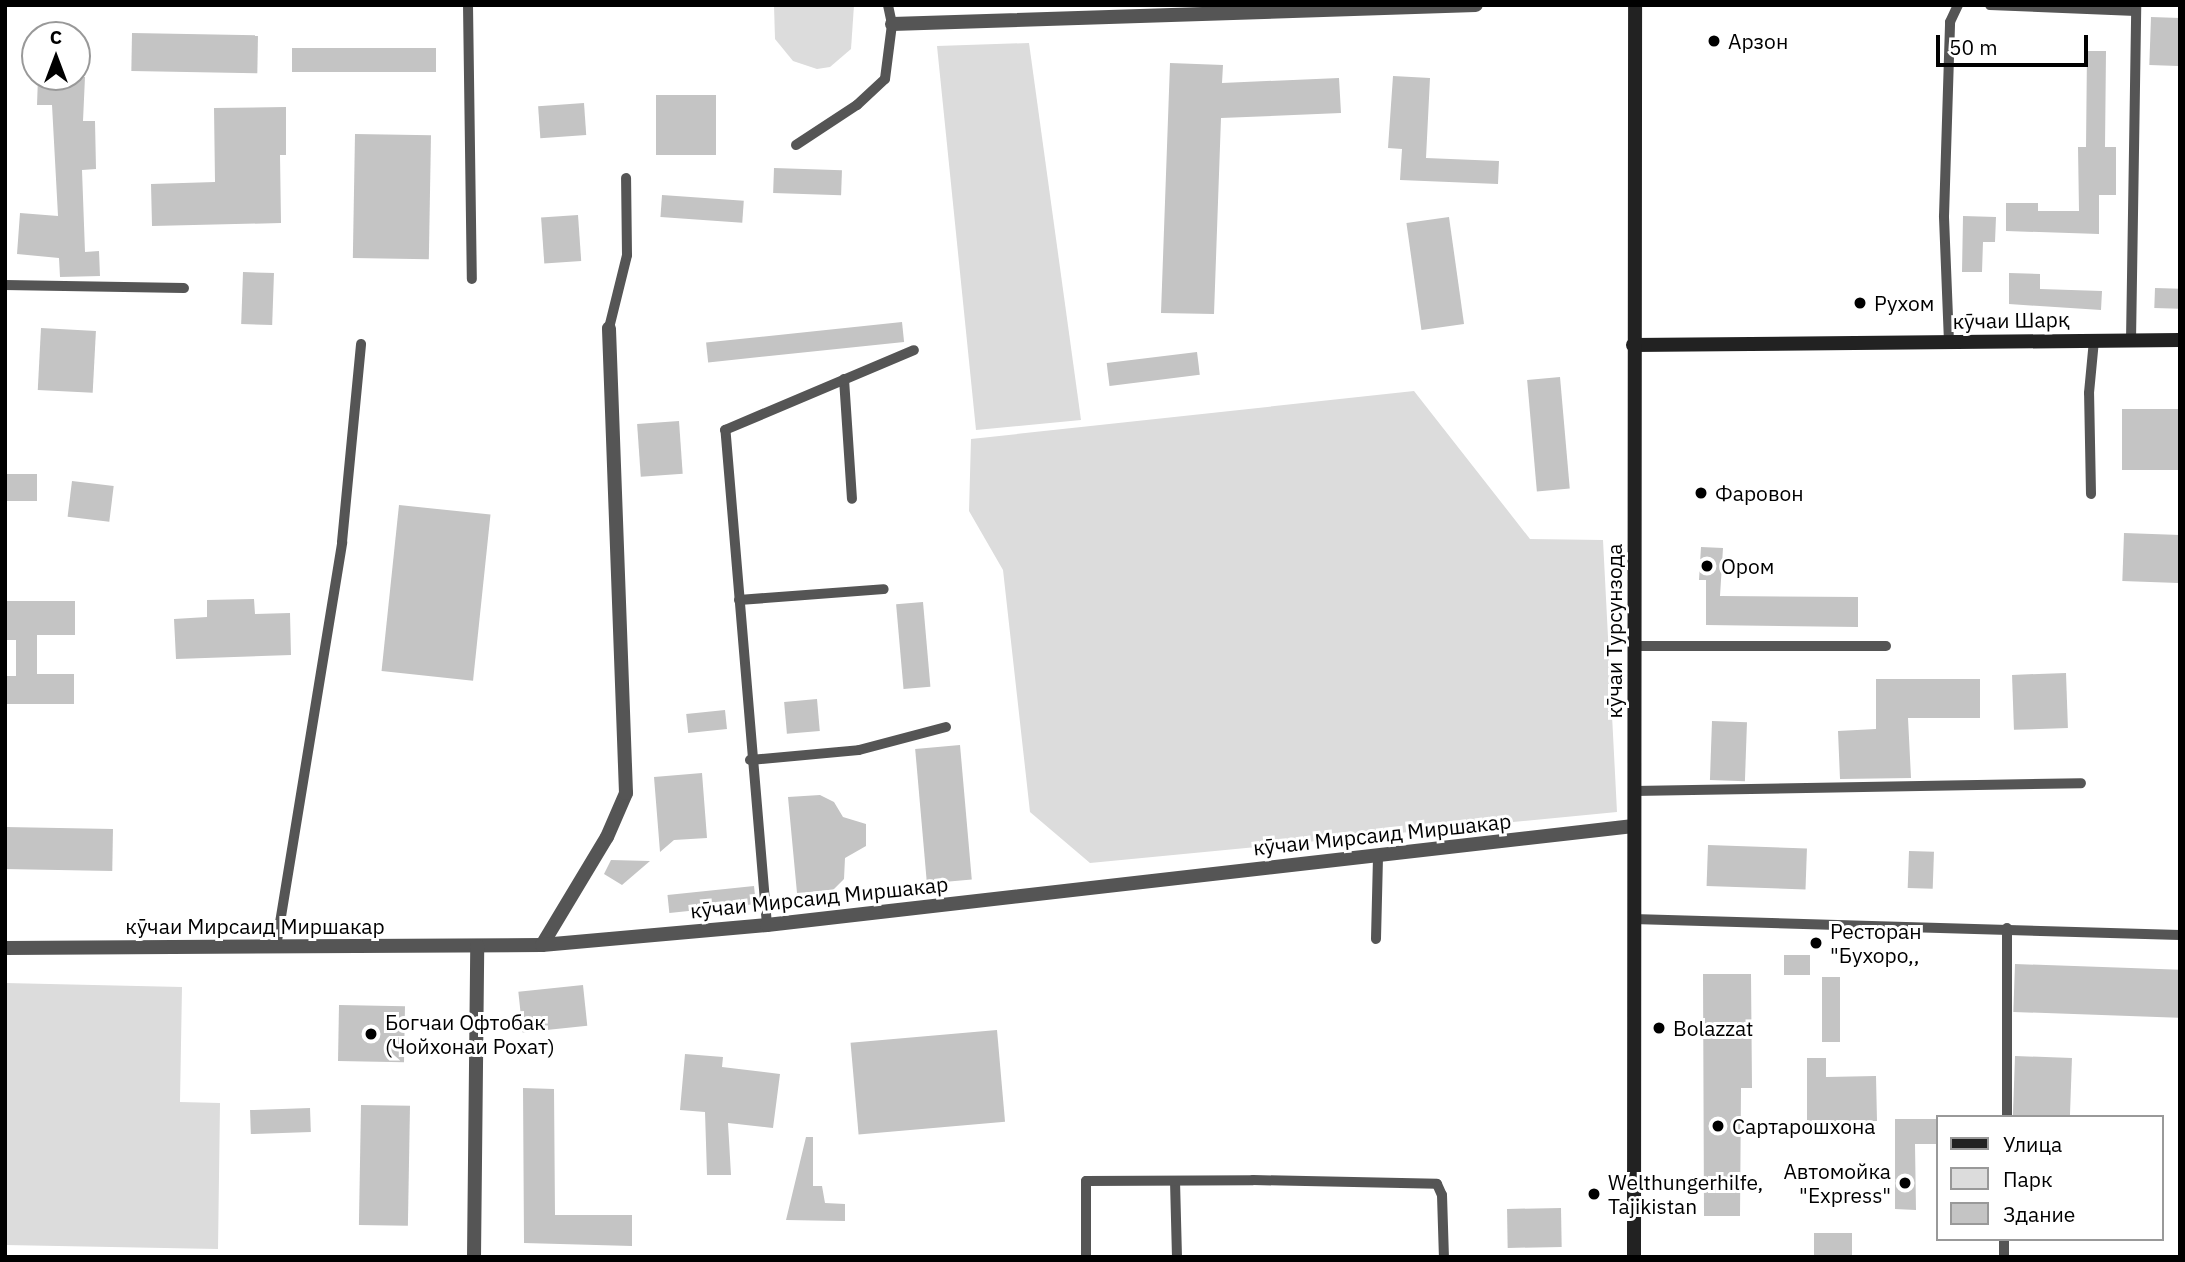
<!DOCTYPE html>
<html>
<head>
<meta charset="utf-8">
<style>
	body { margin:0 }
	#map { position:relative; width:2185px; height:1262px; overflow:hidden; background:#fff; font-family:"IBM Plex Sans",sans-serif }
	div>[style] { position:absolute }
	.green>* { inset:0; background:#dcdcdc }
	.building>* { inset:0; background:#c4c4c4; transform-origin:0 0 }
	.service>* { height:10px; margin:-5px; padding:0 5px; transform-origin:5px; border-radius:5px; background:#555 }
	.minor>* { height:14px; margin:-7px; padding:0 7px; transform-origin:7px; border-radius:7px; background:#555 }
	.tertiary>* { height:14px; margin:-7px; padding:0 7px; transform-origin:7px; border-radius:7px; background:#555 }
	.secondary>* { height:14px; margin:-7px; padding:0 7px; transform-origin:7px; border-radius:7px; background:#222 }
	.dots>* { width:19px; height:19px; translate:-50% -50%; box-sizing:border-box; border:4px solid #fff; border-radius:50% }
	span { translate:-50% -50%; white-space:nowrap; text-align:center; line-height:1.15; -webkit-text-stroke:6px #fff; paint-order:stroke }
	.poi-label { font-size:21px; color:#000 }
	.left { translate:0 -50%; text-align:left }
	.right { translate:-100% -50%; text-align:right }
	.street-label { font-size:21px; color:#000 }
	.frame { position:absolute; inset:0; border:7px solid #000; pointer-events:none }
	.legend { position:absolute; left:1936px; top:1115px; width:228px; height:126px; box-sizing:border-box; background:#fff; border:2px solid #999; margin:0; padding:9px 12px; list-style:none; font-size:21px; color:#000 }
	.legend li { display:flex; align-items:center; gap:14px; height:35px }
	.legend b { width:35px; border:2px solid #999 }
	.north { position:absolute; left:21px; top:21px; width:70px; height:70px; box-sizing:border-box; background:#fff; border:2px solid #999; border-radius:50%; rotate:0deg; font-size:19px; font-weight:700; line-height:28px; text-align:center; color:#000 }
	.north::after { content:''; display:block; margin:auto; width:24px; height:32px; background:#000; clip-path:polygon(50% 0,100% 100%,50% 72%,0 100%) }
	.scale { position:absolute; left:1936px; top:35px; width:152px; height:32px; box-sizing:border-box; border:4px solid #000; border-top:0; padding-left:9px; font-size:21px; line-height:24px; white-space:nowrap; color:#000; -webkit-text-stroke:5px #fff; paint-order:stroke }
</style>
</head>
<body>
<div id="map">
	<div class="green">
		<div style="clip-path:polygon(774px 5px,854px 5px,851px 49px,830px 67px,817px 69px,793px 61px,775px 39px)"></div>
		<div style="clip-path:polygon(1029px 43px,1081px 420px,976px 430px,937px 46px)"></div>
		<div style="clip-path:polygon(1414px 391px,1530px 539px,1603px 540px,1617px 812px,1090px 863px,1030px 812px,1003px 570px,969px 511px,971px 439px)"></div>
		<div style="clip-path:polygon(5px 983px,182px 987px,180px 1102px,220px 1103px,218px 1249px,5px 1245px)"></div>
	</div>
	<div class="building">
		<div style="left:2151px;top:17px;width:29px;height:48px;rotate:2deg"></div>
		<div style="left:132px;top:33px;width:126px;height:38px;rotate:1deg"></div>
		<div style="left:292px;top:48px;width:144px;height:24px"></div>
		<div style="clip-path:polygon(2087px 51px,2106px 51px,2105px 147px,2116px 147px,2116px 195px,2099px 195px,2099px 234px,2006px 231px,2006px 203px,2038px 203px,2038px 211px,2079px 211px,2078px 147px,2086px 147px)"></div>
		<div style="clip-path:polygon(1170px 63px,1223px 65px,1222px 83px,1339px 78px,1341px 113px,1221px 118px,1214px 314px,1161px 313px)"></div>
		<div style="clip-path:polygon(1393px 76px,1430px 78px,1426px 158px,1499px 161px,1498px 184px,1400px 180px,1402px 149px,1388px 148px)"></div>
		<div style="clip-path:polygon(38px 77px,85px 77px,83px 121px,95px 121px,96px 169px,82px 170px,85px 252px,99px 251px,100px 276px,60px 277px,59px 258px,17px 254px,20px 213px,58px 216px,52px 105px,37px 105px)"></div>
		<div style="left:656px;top:95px;width:60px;height:60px"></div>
		<div style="left:584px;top:103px;width:32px;height:46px;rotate:86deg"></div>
		<div style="clip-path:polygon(286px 107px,286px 155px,280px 155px,281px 223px,152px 226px,151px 184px,215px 182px,214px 108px)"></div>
		<div style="left:355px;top:134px;width:76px;height:124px;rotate:1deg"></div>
		<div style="left:774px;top:168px;width:68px;height:25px;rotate:2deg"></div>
		<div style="left:662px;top:195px;width:82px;height:22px;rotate:4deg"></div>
		<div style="left:578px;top:215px;width:46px;height:37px;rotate:86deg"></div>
		<div style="clip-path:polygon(1963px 216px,1996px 217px,1995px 242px,1983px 242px,1982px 272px,1962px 272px)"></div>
		<div style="left:1449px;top:217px;width:108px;height:43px;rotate:82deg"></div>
		<div style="left:243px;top:272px;width:31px;height:52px;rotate:2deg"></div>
		<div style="clip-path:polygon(2009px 273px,2040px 274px,2040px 289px,2102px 291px,2101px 310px,2009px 304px)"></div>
		<div style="left:2155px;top:288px;width:25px;height:20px;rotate:2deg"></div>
		<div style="left:902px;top:322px;width:20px;height:197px;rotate:84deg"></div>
		<div style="left:41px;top:328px;width:55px;height:62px;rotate:3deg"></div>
		<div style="left:1197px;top:352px;width:23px;height:91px;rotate:83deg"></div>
		<div style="left:1560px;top:377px;width:112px;height:33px;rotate:85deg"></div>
		<div style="left:2122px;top:409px;width:58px;height:61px"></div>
		<div style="left:679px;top:421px;width:53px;height:42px;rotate:86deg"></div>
		<div style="left:5px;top:474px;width:32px;height:27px"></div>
		<div style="left:72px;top:481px;width:42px;height:36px;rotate:7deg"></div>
		<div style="left:399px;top:505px;width:92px;height:167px;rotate:6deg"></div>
		<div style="left:2124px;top:533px;width:56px;height:48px;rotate:2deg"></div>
		<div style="clip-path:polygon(1701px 547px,1723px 548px,1720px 596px,1858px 597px,1858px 627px,1706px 625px,1706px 580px,1699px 580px)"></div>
		<div style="clip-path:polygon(254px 599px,255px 614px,290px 613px,291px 655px,176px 659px,174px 619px,207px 617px,207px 600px)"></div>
		<div style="clip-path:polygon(5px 601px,75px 601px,75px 635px,37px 635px,37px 674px,74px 674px,74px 704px,5px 704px,5px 676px,16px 676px,16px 640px,5px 640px)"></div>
		<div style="left:923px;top:602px;width:85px;height:27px;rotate:85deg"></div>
		<div style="left:2066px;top:673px;width:55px;height:54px;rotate:88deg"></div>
		<div style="clip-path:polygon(1876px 679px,1980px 679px,1980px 718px,1908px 718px,1911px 778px,1840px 779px,1838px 731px,1876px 729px)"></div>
		<div style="left:817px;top:699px;width:32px;height:33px;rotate:85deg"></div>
		<div style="left:725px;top:710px;width:19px;height:39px;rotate:84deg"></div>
		<div style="left:1712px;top:721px;width:35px;height:59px;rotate:2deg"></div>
		<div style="left:960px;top:745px;width:135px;height:45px;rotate:85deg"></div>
		<div style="clip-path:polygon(702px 773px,707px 838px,674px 840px,660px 852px,654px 777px)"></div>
		<div style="clip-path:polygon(820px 795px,834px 802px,843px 817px,866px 824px,866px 846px,845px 858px,844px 879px,833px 890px,797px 893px,788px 797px)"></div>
		<div style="left:5px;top:827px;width:108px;height:42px;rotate:1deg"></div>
		<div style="left:1708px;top:845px;width:99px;height:41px;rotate:2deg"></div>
		<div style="left:1909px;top:851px;width:25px;height:37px;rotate:2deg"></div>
		<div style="clip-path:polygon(611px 860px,650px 861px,622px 885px,604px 874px)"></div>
		<div style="left:754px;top:886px;width:18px;height:87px;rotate:84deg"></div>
		<div style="left:1784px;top:955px;width:26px;height:20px"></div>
		<div style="left:2015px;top:964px;width:165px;height:48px;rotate:2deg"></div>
		<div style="clip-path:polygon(1703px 974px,1751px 974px,1752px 1088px,1741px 1088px,1740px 1216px,1704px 1216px)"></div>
		<div style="left:1822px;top:977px;width:18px;height:65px"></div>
		<div style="left:583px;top:985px;width:41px;height:65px;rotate:84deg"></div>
		<div style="left:339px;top:1005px;width:66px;height:56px;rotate:1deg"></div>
		<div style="left:997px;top:1030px;width:92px;height:147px;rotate:85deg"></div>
		<div style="clip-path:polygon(685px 1054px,723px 1057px,722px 1067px,780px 1074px,773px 1128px,728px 1123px,731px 1175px,707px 1175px,705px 1112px,680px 1110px)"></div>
		<div style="left:2015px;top:1056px;width:57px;height:61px;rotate:2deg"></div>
		<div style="clip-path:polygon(1807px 1058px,1826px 1058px,1826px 1077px,1876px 1076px,1877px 1121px,1807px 1121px)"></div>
		<div style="clip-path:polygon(523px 1088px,554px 1089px,555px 1215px,632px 1215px,632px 1246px,524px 1243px)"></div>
		<div style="left:361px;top:1105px;width:49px;height:120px;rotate:1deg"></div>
		<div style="left:310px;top:1108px;width:24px;height:60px;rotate:88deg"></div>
		<div style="clip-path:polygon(1895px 1119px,1938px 1119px,1938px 1144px,1915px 1144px,1916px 1210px,1895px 1209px)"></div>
		<div style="clip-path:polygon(806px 1137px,813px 1137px,813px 1186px,822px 1186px,825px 1203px,845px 1204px,845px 1221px,786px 1220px)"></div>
		<div style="left:1561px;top:1208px;width:39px;height:54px;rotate:89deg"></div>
		<div style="left:1814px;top:1233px;width:38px;height:24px"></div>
	</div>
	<div class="service">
		<div style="left:468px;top:5px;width:274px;rotate:89.2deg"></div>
		<div style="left:1990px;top:5px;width:146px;rotate:2.4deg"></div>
		<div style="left:796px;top:145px;width:73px;rotate:-33.3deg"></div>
		<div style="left:857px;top:105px;width:38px;rotate:-43deg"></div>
		<div style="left:885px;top:79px;width:55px;rotate:-82.7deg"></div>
		<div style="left:892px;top:24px;width:19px;rotate:-102deg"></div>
		<div style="left:5px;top:285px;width:179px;rotate:1deg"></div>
		<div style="left:609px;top:328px;width:75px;rotate:-76.1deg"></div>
		<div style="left:627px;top:255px;width:77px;rotate:-90.7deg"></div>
		<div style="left:2131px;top:341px;width:336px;rotate:-89.1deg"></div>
		<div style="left:1949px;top:342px;width:126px;rotate:-92.3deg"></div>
		<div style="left:1944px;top:216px;width:194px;rotate:-88.2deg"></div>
		<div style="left:1950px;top:22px;width:19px;rotate:-65deg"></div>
		<div style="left:844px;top:379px;width:120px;rotate:86.2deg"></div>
		<div style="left:2091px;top:494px;width:101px;rotate:-91.1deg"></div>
		<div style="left:2089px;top:393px;width:53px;rotate:-84.6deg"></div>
		<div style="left:739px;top:600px;width:145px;rotate:-4.3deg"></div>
		<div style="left:1635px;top:646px;width:251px"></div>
		<div style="left:750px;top:760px;width:109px;rotate:-5.2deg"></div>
		<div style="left:859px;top:750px;width:90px;rotate:-14.8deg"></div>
		<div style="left:1634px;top:791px;width:447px;rotate:-1deg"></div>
		<div style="left:1633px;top:919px;width:547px;rotate:1.68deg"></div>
		<div style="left:767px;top:925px;width:497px;rotate:-94.8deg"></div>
		<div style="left:725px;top:430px;width:205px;rotate:-22.9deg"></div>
		<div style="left:1376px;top:939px;width:84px;rotate:-88.6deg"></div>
		<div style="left:276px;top:947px;width:410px;rotate:-80.7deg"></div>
		<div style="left:342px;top:542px;width:199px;rotate:-84.5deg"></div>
		<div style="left:2007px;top:1117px;width:189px;rotate:-90deg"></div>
		<div style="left:1175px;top:1181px;width:76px;rotate:88.5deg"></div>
		<div style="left:1086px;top:1257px;width:76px;rotate:-90deg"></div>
		<div style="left:1086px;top:1181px;width:167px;rotate:-0.3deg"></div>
		<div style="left:1253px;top:1180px;width:184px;rotate:1.2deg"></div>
		<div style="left:1437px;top:1184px;width:12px;rotate:66deg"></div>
		<div style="left:1442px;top:1195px;width:62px;rotate:88.2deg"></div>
		<div style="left:2004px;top:1257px;width:18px;rotate:-90deg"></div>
	</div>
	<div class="minor">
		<div style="left:892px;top:24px;width:584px;rotate:-1.86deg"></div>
		<div style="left:542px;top:945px;width:126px;rotate:-59deg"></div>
		<div style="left:607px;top:837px;width:48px;rotate:-66.6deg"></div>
		<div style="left:626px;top:793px;width:465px;rotate:-92.1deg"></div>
	</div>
	<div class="tertiary">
		<div style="left:5px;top:948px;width:537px;rotate:-0.32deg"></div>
		<div style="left:542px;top:945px;width:226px;rotate:-5.1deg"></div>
		<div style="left:767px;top:925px;width:872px;rotate:-6.52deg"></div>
		<div style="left:474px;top:1257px;width:311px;rotate:-89.4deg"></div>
	</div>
	<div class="secondary">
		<div style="left:1633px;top:345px;width:547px;rotate:-0.52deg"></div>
		<div style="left:1634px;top:1257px;width:1252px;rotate:-89.95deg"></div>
	</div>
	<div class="dots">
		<div style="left:1714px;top:41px;background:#000"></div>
		<div style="left:1860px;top:303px;background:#000"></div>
		<div style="left:1701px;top:493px;background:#000"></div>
		<div style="left:1707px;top:566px;background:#000"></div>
		<div style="left:1816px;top:943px;background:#000"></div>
		<div style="left:1659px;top:1028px;background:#000"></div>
		<div style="left:371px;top:1034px;background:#000"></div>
		<div style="left:1718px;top:1126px;background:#000"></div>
		<div style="left:1905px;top:1183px;background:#000"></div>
		<div style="left:1594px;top:1194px;background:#000"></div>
	</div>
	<div class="poi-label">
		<span class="left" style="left:1728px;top:41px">Арзон</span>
		<span class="left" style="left:1874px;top:303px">Рухом</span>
		<span class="left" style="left:1715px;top:493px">Фаровон</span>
		<span class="left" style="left:1721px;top:566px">Ором</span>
		<span class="left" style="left:1830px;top:943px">Ресторан<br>"Бухоро,,</span>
		<span class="left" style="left:385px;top:1034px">Богчаи Офтобак<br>(Чойхонаи Рохат)</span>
		<span class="left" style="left:1673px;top:1028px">Bolazzat</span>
		<span class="left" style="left:1732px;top:1126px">Сартарошхона</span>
		<span class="right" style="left:1891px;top:1183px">Автомойка<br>"Express"</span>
		<span class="left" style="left:1608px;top:1194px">Welthungerhilfe,<br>Tajikistan</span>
	</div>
	<div class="street-label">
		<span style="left:2011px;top:320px;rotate:-1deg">кӯчаи Шарқ</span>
		<span style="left:1614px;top:631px;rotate:-90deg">кӯчаи Турсунзода</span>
		<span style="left:1382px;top:834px;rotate:-6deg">кӯчаи Мирсаид Миршакар</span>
		<span style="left:819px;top:897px;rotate:-6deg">кӯчаи Мирсаид Миршакар</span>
		<span style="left:255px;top:926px">кӯчаи Мирсаид Миршакар</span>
	</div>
	<div class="frame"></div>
	<ul class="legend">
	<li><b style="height:9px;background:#222"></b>Улица</li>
	<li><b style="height:19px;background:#dcdcdc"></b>Парк</li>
	<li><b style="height:19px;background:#c4c4c4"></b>Здание</li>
	</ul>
	<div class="north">С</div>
	<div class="scale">50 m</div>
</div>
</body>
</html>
